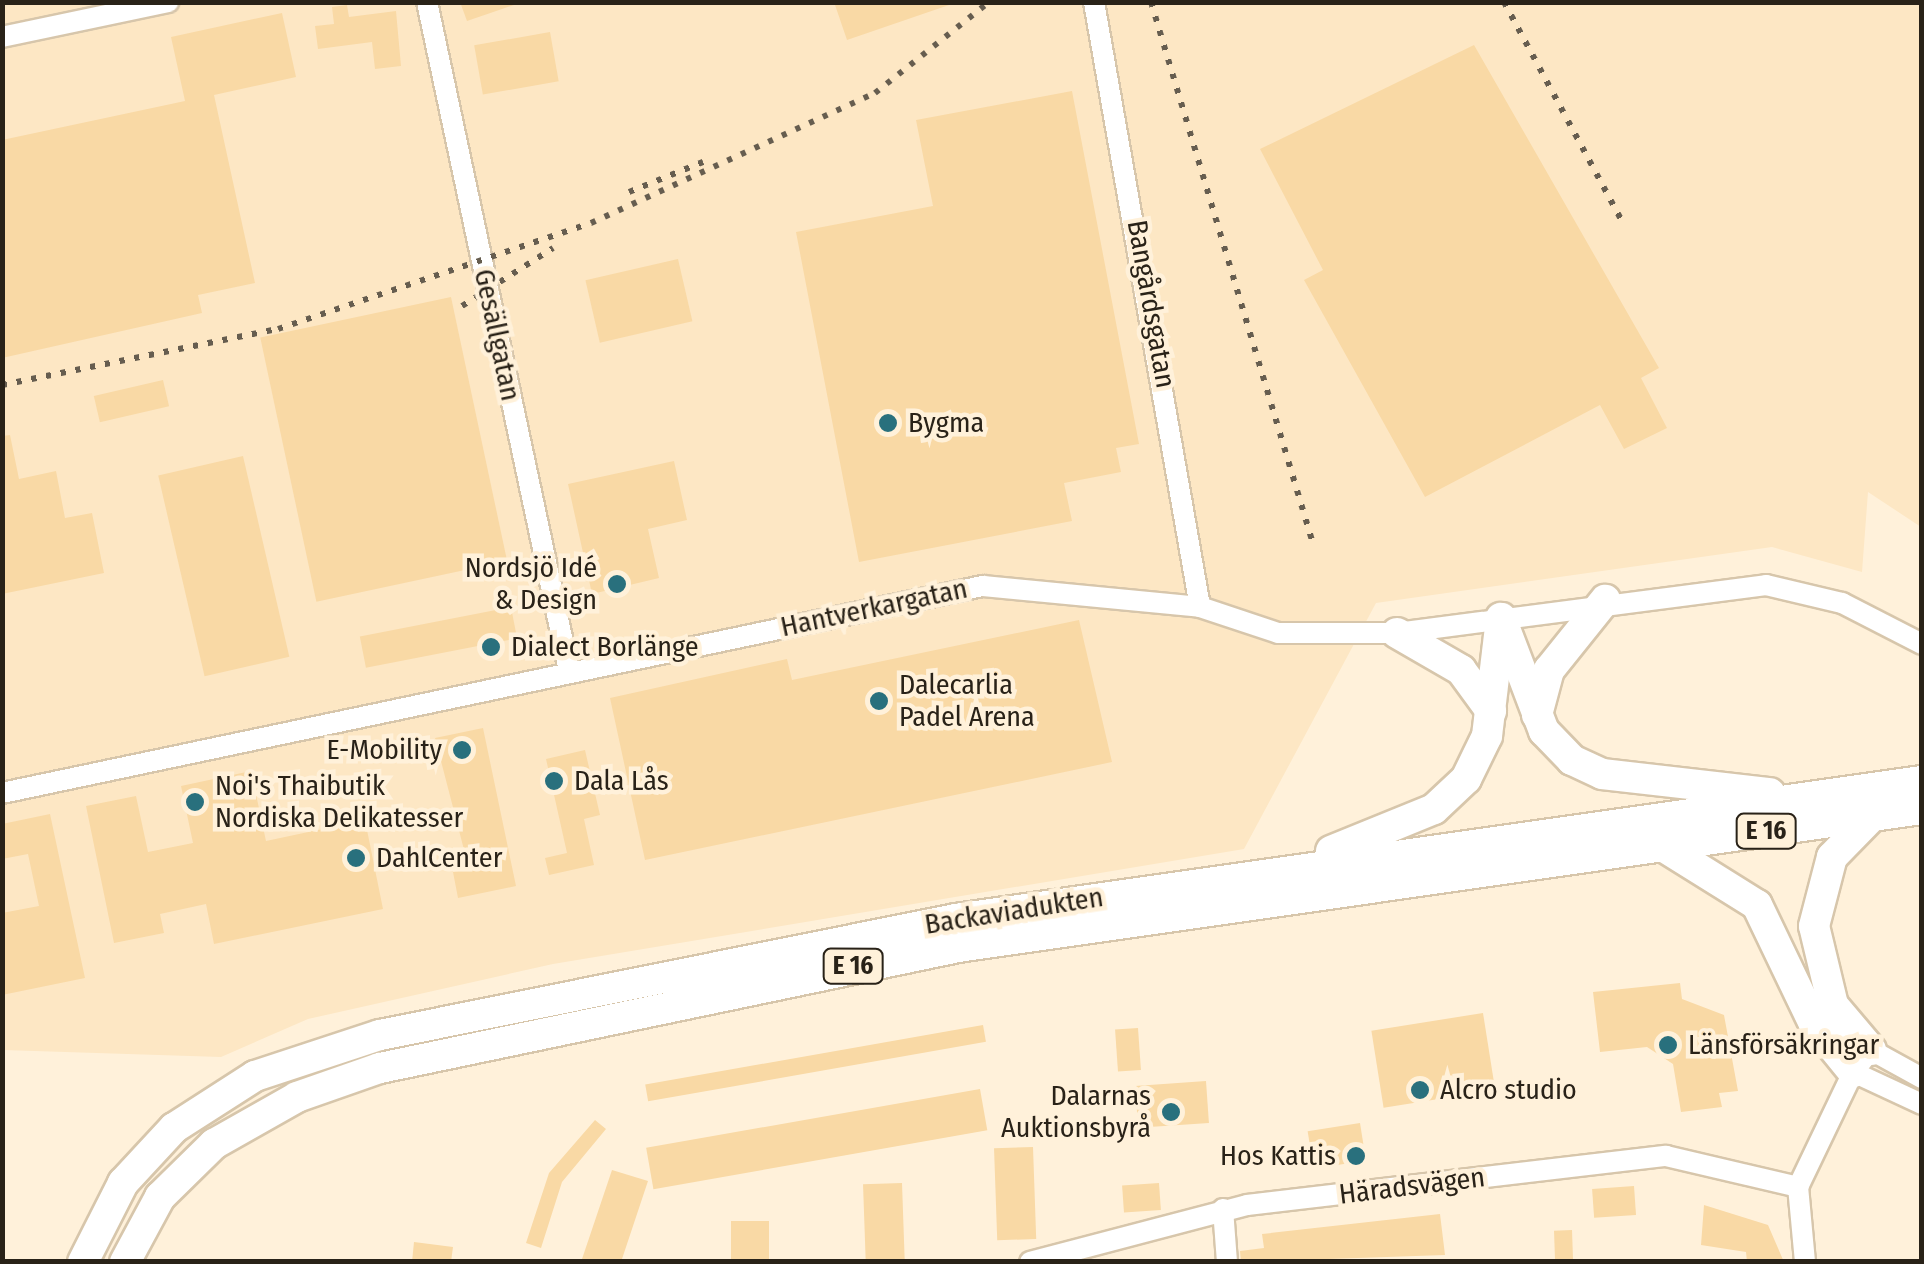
<!DOCTYPE html>
<html>
<head>
<meta charset="utf-8">
<style>
	body { margin:0 }
	#map { position:relative; width:1924px; height:1264px; overflow:hidden; background:#fff1da; font-family:"Fira Sans Condensed",sans-serif }
	div>[style] { position:absolute }
	.built>* { inset:0; background:#fde7c4 }
	.building>* { inset:0; background:#f9d9a5; transform-origin:0 0 }
	.roads { filter:drop-shadow(2px 0 #d7c6ab) drop-shadow(-2px 0 #d7c6ab) drop-shadow(0 2px #d7c6ab) drop-shadow(0 -2px #d7c6ab) }
	.minor>* { height:20px; margin:-10px; padding:0 10px; transform-origin:10px; border-radius:10px; background:#fff }
	.highway>* { height:30px; margin:-15px; padding:0 15px; transform-origin:15px; border-radius:15px; background:#fff }
	.rail>* { height:6px; margin-top:-3px; transform-origin:0; background:repeating-linear-gradient(90deg,#665d4f 0 5px,transparent 0 15px) }
	.dots>* { width:28px; height:28px; translate:-50% -50%; box-sizing:border-box; border:5px solid #fff1da; border-radius:50% }
	span { translate:-50% -50%; white-space:nowrap; text-align:center; line-height:1.15; -webkit-text-stroke:9px #fff1da; paint-order:stroke }
	.shield-label span { padding:2px 8px; background:#fff1da; border:2px solid; border-radius:8px; -webkit-text-stroke-width:0 }
	.shield-label { font-size:25px; color:#292218; font-weight:700 }
	.street-label { font-size:28px; color:#292218 }
	.poi-label { font-size:28px; color:#292218 }
	.left { translate:0 -50%; text-align:left }
	.right { translate:-100% -50%; text-align:right }
	.frame { position:absolute; inset:0; border:5px solid #292218; pointer-events:none }
</style>
</head>
<body>
<div id="map">
	<div class="built">
		<div style="clip-path:polygon(3px 3px,1921px 3px,1921px 527px,1868px 492px,1862px 572px,1772px 547px,1376px 603px,1244px 849px,553px 964px,308px 1019px,221px 1057px,3px 1050px)"></div>
	</div>
	<div class="building">
		<div style="clip-path:polygon(460px 2px,514px 2px,514px 5px,467px 21px)"></div>
		<div style="clip-path:polygon(834px 2px,948px 2px,949px 5px,847px 40px)"></div>
		<div style="clip-path:polygon(347px 5px,349px 17px,396px 11px,401px 66px,375px 69px,372px 42px,318px 49px,315px 26px,334px 24px,332px 7px)"></div>
		<div style="clip-path:polygon(282px 13px,296px 77px,214px 95px,255px 283px,198px 295px,202px 313px,2px 358px,2px 140px,185px 101px,171px 37px)"></div>
		<div style="left:550px;top:32px;width:50px;height:77px;rotate:80deg"></div>
		<div style="clip-path:polygon(1474px 45px,1659px 368px,1641px 378px,1667px 428px,1624px 449px,1600px 405px,1425px 497px,1304px 280px,1323px 270px,1260px 149px)"></div>
		<div style="clip-path:polygon(1072px 91px,1139px 444px,1116px 448px,1121px 472px,1064px 483px,1072px 521px,859px 562px,796px 232px,933px 206px,916px 120px)"></div>
		<div style="left:678px;top:259px;width:64px;height:95px;rotate:77deg"></div>
		<div style="left:451px;top:297px;width:270px;height:195px;rotate:78deg"></div>
		<div style="left:163px;top:380px;width:27px;height:71px;rotate:77deg"></div>
		<div style="clip-path:polygon(10px 435px,19px 479px,56px 471px,65px 518px,92px 513px,104px 573px,2px 594px,2px 436px)"></div>
		<div style="left:243px;top:456px;width:206px;height:87px;rotate:77deg"></div>
		<div style="clip-path:polygon(674px 461px,687px 520px,648px 529px,659px 578px,592px 594px,568px 484px)"></div>
		<div style="left:511px;top:607px;width:32px;height:154px;rotate:79deg"></div>
		<div style="clip-path:polygon(1079px 620px,1112px 762px,645px 860px,610px 698px,787px 659px,792px 680px)"></div>
		<div style="clip-path:polygon(483px 728px,516px 886px,458px 898px,453px 872px,469px 869px,435px 738px)"></div>
		<div style="clip-path:polygon(585px 750px,600px 815px,584px 819px,594px 865px,549px 875px,545px 858px,567px 853px,546px 759px)"></div>
		<div style="clip-path:polygon(251px 771px,266px 841px,365px 820px,383px 909px,214px 944px,206px 904px,160px 914px,164px 933px,114px 943px,86px 806px,136px 796px,148px 852px,193px 843px,181px 786px)"></div>
		<div style="clip-path:polygon(50px 814px,85px 978px,2px 995px,2px 913px,39px 906px,28px 854px,2px 859px,2px 824px)"></div>
		<div style="clip-path:polygon(1680px 983px,1682px 999px,1724px 1015px,1738px 1091px,1719px 1093px,1722px 1107px,1681px 1112px,1673px 1064px,1647px 1047px,1600px 1052px,1593px 992px)"></div>
		<div style="left:1483px;top:1013px;width:78px;height:113px;rotate:81deg"></div>
		<div style="left:983px;top:1025px;width:17px;height:343px;rotate:80deg"></div>
		<div style="left:1138px;top:1028px;width:42px;height:23px;rotate:86deg"></div>
		<div style="left:1206px;top:1081px;width:42px;height:71px;rotate:86deg"></div>
		<div style="left:980px;top:1089px;width:42px;height:339px;rotate:80deg"></div>
		<div style="clip-path:polygon(595px 1120px,606px 1129px,562px 1182px,541px 1248px,526px 1243px,549px 1173px)"></div>
		<div style="left:1360px;top:1123px;width:38px;height:53px;rotate:81deg"></div>
		<div style="left:1033px;top:1147px;width:92px;height:39px;rotate:88deg"></div>
		<div style="clip-path:polygon(612px 1170px,648px 1181px,621px 1262px,581px 1262px)"></div>
		<div style="left:902px;top:1183px;width:79px;height:39px;rotate:88deg"></div>
		<div style="left:1159px;top:1183px;width:27px;height:37px;rotate:86deg"></div>
		<div style="left:1634px;top:1186px;width:29px;height:42px;rotate:86deg"></div>
		<div style="clip-path:polygon(1704px 1205px,1768px 1225px,1784px 1262px,1747px 1262px,1746px 1252px,1701px 1245px)"></div>
		<div style="clip-path:polygon(1440px 1214px,1445px 1255px,1241px 1262px,1240px 1251px,1264px 1248px,1262px 1234px)"></div>
		<div style="left:731px;top:1221px;width:38px;height:41px"></div>
		<div style="left:1572px;top:1230px;width:31px;height:18px;rotate:88deg"></div>
		<div style="clip-path:polygon(414px 1242px,453px 1247px,451px 1262px,412px 1262px)"></div>
	</div>
	<div class="roads">
		<div class="minor">
			<div style="left:427px;top:2px;width:679px;rotate:78.01deg"></div>
			<div style="left:1094px;top:2px;width:614px;rotate:80.06deg"></div>
			<div style="left:2px;top:37px;width:170px;rotate:-11.9deg"></div>
			<div style="left:2px;top:793px;width:1003px;rotate:-11.92deg"></div>
			<div style="left:983px;top:586px;width:218px;rotate:5.5deg"></div>
			<div style="left:1200px;top:607px;width:82px;rotate:18.4deg"></div>
			<div style="left:1278px;top:633px;width:119px"></div>
			<div style="left:1397px;top:633px;width:372px;rotate:-7.4deg"></div>
			<div style="left:1766px;top:585px;width:78px;rotate:13.3deg"></div>
			<div style="left:1842px;top:603px;width:90px;rotate:27.1deg"></div>
			<div style="left:1853px;top:1072px;width:76px;rotate:24.9deg"></div>
			<div style="left:1223px;top:1209px;width:53px;rotate:85.7deg"></div>
			<div style="left:1030px;top:1262px;width:224px;rotate:-14.7deg"></div>
			<div style="left:1247px;top:1205px;width:422px;rotate:-6.7deg"></div>
			<div style="left:1666px;top:1156px;width:136px;rotate:13.2deg"></div>
			<div style="left:1805px;top:1262px;width:75px;rotate:-95.3deg"></div>
			<div style="left:1798px;top:1187px;width:127px;rotate:-64.4deg"></div>
			<div style="left:1853px;top:1072px;width:28px;rotate:-51deg"></div>
			<div style="left:1871px;top:1050px;width:58px;rotate:28.8deg"></div>
		</div>
		<div class="highway">
			<div style="left:1501px;top:618px;width:121px;rotate:69.2deg"></div>
			<div style="left:1544px;top:731px;width:40px;rotate:46deg"></div>
			<div style="left:1572px;top:760px;width:33px;rotate:25deg"></div>
			<div style="left:1602px;top:774px;width:169px;rotate:6.5deg"></div>
			<div style="left:1397px;top:633px;width:74px;rotate:30deg"></div>
			<div style="left:1461px;top:670px;width:51px;rotate:53.8deg"></div>
			<div style="left:1537px;top:715px;width:47px;rotate:-75.1deg"></div>
			<div style="left:1549px;top:670px;width:90px;rotate:-51.3deg"></div>
			<div style="left:1661px;top:845px;width:113px;rotate:32deg"></div>
			<div style="left:1757px;top:905px;width:132px;rotate:64.4deg"></div>
			<div style="left:1814px;top:1024px;width:62px;rotate:50.9deg"></div>
			<div style="left:1331px;top:851px;width:111px;rotate:-22.2deg"></div>
			<div style="left:1434px;top:809px;width:44px;rotate:-43.2deg"></div>
			<div style="left:1466px;top:779px;width:48px;rotate:-64deg"></div>
			<div style="left:1487px;top:736px;width:119px;rotate:-83.2deg"></div>
			<div style="left:1871px;top:1050px;width:59px;rotate:-130.2deg"></div>
			<div style="left:1833px;top:1005px;width:81px;rotate:-103.5deg"></div>
			<div style="left:1814px;top:926px;width:71px;rotate:-75.4deg"></div>
			<div style="left:1832px;top:857px;width:56px;rotate:-45.7deg"></div>
			<div style="left:83px;top:1262px;width:89px;rotate:-63.1deg"></div>
			<div style="left:123px;top:1183px;width:75px;rotate:-47.2deg"></div>
			<div style="left:174px;top:1128px;width:96px;rotate:-32.7deg"></div>
			<div style="left:255px;top:1076px;width:132px;rotate:-18.2deg"></div>
			<div style="left:380px;top:1035px;width:588px;rotate:-11.39deg"></div>
			<div style="left:956px;top:919px;width:976px;rotate:-8.13deg"></div>
			<div style="left:125px;top:1262px;width:74px;rotate:-61.7deg"></div>
			<div style="left:160px;top:1197px;width:76px;rotate:-44.5deg"></div>
			<div style="left:214px;top:1144px;width:95px;rotate:-29.5deg"></div>
			<div style="left:297px;top:1097px;width:88px;rotate:-19.3deg"></div>
			<div style="left:380px;top:1068px;width:591px;rotate:-11.82deg"></div>
			<div style="left:958px;top:947px;width:974px;rotate:-8.15deg"></div>
		</div>
	</div>
	<div class="rail">
		<div style="left:1151px;top:2px;width:569px;rotate:73.35deg"></div>
		<div style="left:1504px;top:2px;width:247px;rotate:61.7deg"></div>
		<div style="left:629px;top:192px;width:80px;rotate:-22.1deg"></div>
		<div style="left:462px;top:306px;width:108px;rotate:-32.5deg"></div>
		<div style="left:2px;top:385px;width:282px;rotate:-11.5deg"></div>
		<div style="left:278px;top:329px;width:330px;rotate:-18.7deg"></div>
		<div style="left:591px;top:223px;width:312px;rotate:-24.6deg"></div>
		<div style="left:875px;top:93px;width:146px;rotate:-38.6deg"></div>
	</div>
	<div class="dots">
		<div style="left:888px;top:423px;background:#29707d"></div>
		<div style="left:617px;top:584px;background:#29707d"></div>
		<div style="left:491px;top:647px;background:#29707d"></div>
		<div style="left:879px;top:701px;background:#29707d"></div>
		<div style="left:462px;top:750px;background:#29707d"></div>
		<div style="left:554px;top:781px;background:#29707d"></div>
		<div style="left:195px;top:802px;background:#29707d"></div>
		<div style="left:356px;top:858px;background:#29707d"></div>
		<div style="left:1668px;top:1045px;background:#29707d"></div>
		<div style="left:1420px;top:1090px;background:#29707d"></div>
		<div style="left:1171px;top:1112px;background:#29707d"></div>
		<div style="left:1356px;top:1156px;background:#29707d"></div>
	</div>
	<div class="shield-label">
		<span style="left:1766px;top:831px">E 16</span>
		<span style="left:853px;top:966px">E 16</span>
	</div>
	<div class="street-label">
		<span style="left:1151px;top:304px;rotate:80deg">Bangårdsgatan</span>
		<span style="left:497px;top:335px;rotate:78deg">Gesällgatan</span>
		<span style="left:874px;top:608px;rotate:-12deg">Hantverkargatan</span>
		<span style="left:1014px;top:911px;rotate:-9deg">Backaviadukten</span>
		<span style="left:1412px;top:1186px;rotate:-7deg">Häradsvägen</span>
	</div>
	<div class="poi-label">
		<span class="left" style="left:908px;top:423px">Bygma</span>
		<span class="right" style="left:597px;top:584px">Nordsjö Idé<br>&amp; Design</span>
		<span class="left" style="left:511px;top:647px">Dialect Borlänge</span>
		<span class="left" style="left:899px;top:701px">Dalecarlia<br>Padel Arena</span>
		<span class="right" style="left:442px;top:750px">E-Mobility</span>
		<span class="left" style="left:574px;top:781px">Dala Lås</span>
		<span class="left" style="left:215px;top:802px">Noi's Thaibutik<br>Nordiska Delikatesser</span>
		<span class="left" style="left:376px;top:858px">DahlCenter</span>
		<span class="left" style="left:1688px;top:1045px">Länsförsäkringar</span>
		<span class="left" style="left:1440px;top:1090px">Alcro studio</span>
		<span class="right" style="left:1151px;top:1112px">Dalarnas<br>Auktionsbyrå</span>
		<span class="right" style="left:1336px;top:1156px">Hos Kattis</span>
	</div>
	<div class="frame"></div>
</div>
</body>
</html>
